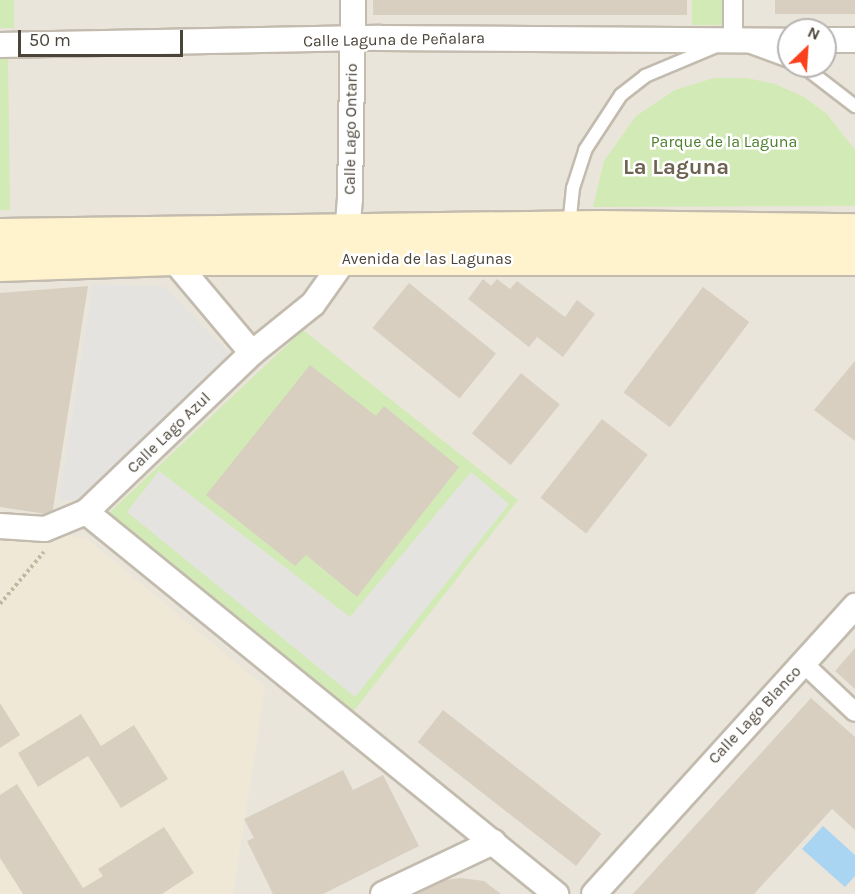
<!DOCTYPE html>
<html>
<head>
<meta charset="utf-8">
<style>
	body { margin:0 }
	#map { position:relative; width:855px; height:894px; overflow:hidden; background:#f6f3ec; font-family:Karla,sans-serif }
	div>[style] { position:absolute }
	.residential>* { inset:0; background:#eae5da }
	.education>* { inset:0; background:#efe8d6 }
	.green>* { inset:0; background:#d2eab5; transform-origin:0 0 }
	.parking>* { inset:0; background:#e5e3e0 }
	.water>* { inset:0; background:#a9d4f2 }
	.building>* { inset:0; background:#d8cfc1; transform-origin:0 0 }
	.path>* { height:4px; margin-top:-2px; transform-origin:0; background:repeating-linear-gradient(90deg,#c4b79f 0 3px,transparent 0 6px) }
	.roads { filter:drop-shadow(2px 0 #c2bbae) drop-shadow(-2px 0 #c2bbae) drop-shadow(0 2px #c2bbae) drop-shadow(0 -2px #c2bbae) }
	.service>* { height:12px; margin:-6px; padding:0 6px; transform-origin:6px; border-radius:6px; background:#fff }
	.pedestrian>* { height:18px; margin:-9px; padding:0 9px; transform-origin:9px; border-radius:9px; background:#fff }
	.minor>* { height:24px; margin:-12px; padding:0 12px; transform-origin:12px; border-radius:12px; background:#fff }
	.secondary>* { height:33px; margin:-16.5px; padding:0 16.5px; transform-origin:16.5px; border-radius:16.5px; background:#fff3cd }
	span { translate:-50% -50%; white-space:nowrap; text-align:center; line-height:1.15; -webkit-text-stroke:5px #fff; paint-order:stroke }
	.street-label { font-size:16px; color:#4b4439 }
	.park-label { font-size:16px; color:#4a7f2a }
	.district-label { font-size:22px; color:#6e6250; font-weight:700 }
	.north { position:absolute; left:777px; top:18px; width:60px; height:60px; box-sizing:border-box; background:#fff; border:2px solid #b7b4b0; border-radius:50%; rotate:25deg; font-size:16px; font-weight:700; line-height:24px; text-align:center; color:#4b4439 }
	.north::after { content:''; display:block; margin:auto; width:21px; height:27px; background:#fc3f1d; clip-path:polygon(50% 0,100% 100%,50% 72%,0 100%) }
	.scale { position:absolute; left:18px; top:30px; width:165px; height:27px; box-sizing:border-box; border:3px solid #4b4439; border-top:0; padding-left:8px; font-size:18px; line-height:21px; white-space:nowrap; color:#4b4439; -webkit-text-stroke:4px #fff; paint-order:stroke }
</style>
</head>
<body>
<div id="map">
	<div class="residential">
		<div style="clip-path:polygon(evenodd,0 0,855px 0,855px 894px,0 894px,0 0,789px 30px,825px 30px,825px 66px,789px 66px,789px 30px)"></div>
	</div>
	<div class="education">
		<div style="clip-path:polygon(0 527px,86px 538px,265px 687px,233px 894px,0 894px)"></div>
	</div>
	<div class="green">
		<div style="left:0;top:0;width:14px;height:28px"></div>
		<div style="left:692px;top:0;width:35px;height:25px"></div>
		<div style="clip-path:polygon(8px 58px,10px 210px,0 210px,0 59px)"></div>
		<div style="clip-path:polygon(714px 78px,747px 78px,775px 84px,804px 97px,827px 114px,855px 150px,855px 206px,593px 207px,604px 161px,636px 116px,675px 90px)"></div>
		<div style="clip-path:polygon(303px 330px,518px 500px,353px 712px,114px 522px,110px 512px)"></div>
	</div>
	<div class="parking">
		<div style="clip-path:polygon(93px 285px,163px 286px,233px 357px,79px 501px,59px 500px)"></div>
		<div style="clip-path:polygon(159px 471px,350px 617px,471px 472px,509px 504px,355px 697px,127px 512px)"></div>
	</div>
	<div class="water">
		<div style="clip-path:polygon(823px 826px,855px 855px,855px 876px,845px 887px,802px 849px)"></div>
	</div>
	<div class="building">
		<div style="left:373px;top:0;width:314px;height:15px"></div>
		<div style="left:775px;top:0;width:80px;height:14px"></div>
		<div style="clip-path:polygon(483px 279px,491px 286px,497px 279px,510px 289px,517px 281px,565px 317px,577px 300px,595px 314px,563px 357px,537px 337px,529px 347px,468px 299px)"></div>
		<div style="left:409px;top:283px;width:112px;height:58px;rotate:39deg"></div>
		<div style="clip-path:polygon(88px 286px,52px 515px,0 507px,0 293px)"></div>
		<div style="left:703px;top:287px;width:58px;height:132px;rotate:37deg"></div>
		<div style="clip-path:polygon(855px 361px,855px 441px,814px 410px)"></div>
		<div style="clip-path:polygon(310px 365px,376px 416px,384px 406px,459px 467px,357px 597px,306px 555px,295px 566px,206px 495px)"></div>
		<div style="left:521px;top:373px;width:50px;height:78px;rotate:39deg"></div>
		<div style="left:602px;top:419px;width:58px;height:100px;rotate:38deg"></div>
		<div style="clip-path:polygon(855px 648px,855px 689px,835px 671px)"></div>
		<div style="clip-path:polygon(811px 698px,855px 737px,855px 830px,832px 809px,754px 894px,633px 894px)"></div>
		<div style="clip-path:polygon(0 703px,20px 735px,0 748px)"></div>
		<div style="left:443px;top:710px;width:201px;height:41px;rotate:38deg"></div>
		<div style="clip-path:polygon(81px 714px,101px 746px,134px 725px,168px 779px,121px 808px,88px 756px,38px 787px,18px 753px)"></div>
		<div style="clip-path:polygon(343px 770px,353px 790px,383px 775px,419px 846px,323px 894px,273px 894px,247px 841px,254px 838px,244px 819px)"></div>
		<div style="clip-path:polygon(17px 784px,83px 888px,103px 876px,98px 869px,164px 827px,194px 873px,162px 894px,23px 894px,0 858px,0 795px)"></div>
		<div style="clip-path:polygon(461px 878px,484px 881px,501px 894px,417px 894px,445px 880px)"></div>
	</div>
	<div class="path">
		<div style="left:0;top:604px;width:68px;rotate:-49.8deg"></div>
	</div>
	<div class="roads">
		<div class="service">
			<div style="left:751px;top:47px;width:40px;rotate:20.2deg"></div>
			<div style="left:803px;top:66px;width:66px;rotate:37.6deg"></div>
			<div style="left:569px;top:226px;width:38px;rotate:-84deg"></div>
			<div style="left:573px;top:188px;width:40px;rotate:-72deg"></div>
			<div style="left:585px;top:150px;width:66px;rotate:-56.8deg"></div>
			<div style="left:621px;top:95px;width:31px;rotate:-38deg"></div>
			<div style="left:645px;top:76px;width:75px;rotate:-22.8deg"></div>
		</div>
		<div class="pedestrian">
			<div style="left:733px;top:0;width:41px;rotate:90deg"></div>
			<div style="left:803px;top:663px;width:71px;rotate:43.3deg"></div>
		</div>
		<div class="minor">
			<div style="left:825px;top:40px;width:30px"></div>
			<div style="left:0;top:45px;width:380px;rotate:-1.1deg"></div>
			<div style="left:380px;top:38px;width:409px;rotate:0.4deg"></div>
			<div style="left:172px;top:258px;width:124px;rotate:49.9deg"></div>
			<div style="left:86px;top:512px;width:606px;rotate:39.1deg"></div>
			<div style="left:0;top:526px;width:45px;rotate:3.8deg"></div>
			<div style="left:45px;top:529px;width:44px;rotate:-22.5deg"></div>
			<div style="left:86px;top:512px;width:230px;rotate:-43.8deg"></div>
			<div style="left:252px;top:353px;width:78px;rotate:-38.8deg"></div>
			<div style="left:313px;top:304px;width:55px;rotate:-54.6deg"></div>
			<div style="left:345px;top:259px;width:61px;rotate:-85.3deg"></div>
			<div style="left:350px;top:198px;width:198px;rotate:-89.1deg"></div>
			<div style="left:383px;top:894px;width:122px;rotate:-25.3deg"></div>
			<div style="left:594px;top:894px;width:389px;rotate:-47.8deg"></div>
		</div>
		<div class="secondary">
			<div style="left:0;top:235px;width:599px;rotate:-0.77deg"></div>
			<div style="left:599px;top:227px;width:256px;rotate:0.7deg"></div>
			<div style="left:0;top:264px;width:172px;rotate:-2deg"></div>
			<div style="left:172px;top:258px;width:683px"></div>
		</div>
	</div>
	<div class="street-label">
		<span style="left:394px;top:40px;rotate:-1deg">Calle Laguna de Peñalara</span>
		<span style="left:351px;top:129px;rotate:-89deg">Calle Lago Ontario</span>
		<span style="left:427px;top:259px">Avenida de las Lagunas</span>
		<span style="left:169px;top:433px;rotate:-44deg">Calle Lago Azul</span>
		<span style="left:755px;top:715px;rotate:-47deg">Calle Lago Blanco</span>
	</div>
	<div class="park-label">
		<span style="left:724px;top:142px">Parque de la Laguna</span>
	</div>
	<div class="district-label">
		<span style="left:676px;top:168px">La Laguna</span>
	</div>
	<div class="north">N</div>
	<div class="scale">50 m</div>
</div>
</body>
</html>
